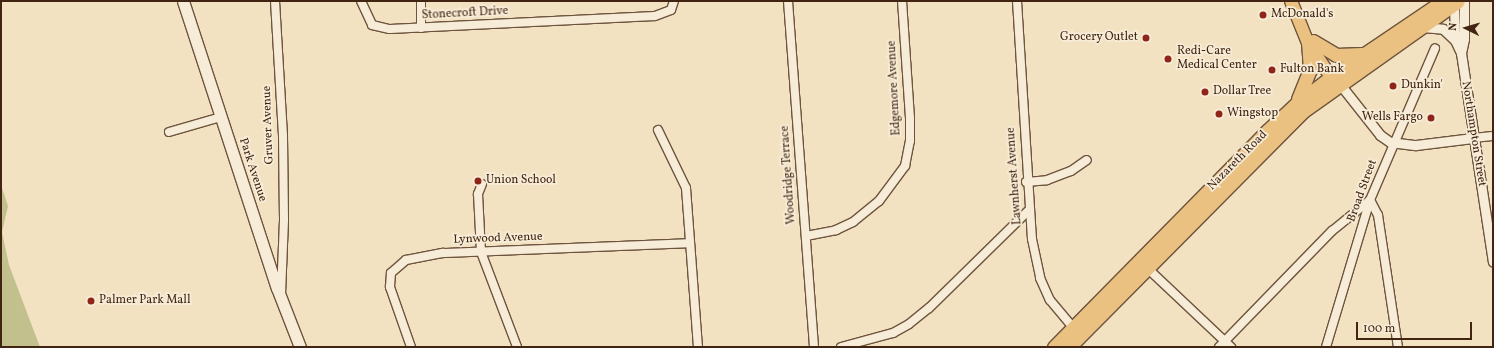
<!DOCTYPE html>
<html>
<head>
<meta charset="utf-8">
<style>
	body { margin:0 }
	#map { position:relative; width:1494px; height:348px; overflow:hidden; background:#f3e2c1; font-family:Vollkorn,serif }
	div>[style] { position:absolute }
	.green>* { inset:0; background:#c2c18e }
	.roads { filter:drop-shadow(1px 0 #6e543e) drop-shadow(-1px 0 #6e543e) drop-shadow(0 1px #6e543e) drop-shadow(0 -1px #6e543e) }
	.minor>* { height:8px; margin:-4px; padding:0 4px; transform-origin:4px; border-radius:4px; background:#f7ecd7 }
	.tertiary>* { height:9px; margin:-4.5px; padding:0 4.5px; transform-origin:4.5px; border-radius:4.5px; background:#f7ecd7 }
	.secondary>* { height:11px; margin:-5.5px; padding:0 5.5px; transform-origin:5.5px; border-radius:5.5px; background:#f7ecd7 }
	.primary>* { height:12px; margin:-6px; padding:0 6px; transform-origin:6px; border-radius:6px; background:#eac180 }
	.trunk>* { height:13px; margin:-6.5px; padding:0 6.5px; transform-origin:6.5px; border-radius:6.5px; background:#eac180 }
	.dots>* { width:11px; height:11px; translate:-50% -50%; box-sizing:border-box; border:2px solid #f7ecd7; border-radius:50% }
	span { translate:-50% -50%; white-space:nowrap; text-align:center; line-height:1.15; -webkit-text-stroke:3.5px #f7ecd7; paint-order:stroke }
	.street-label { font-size:12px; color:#412512 }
	.poi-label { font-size:12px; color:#412512 }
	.left { translate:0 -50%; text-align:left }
	.right { translate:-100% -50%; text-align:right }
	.frame { position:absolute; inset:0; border:2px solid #412512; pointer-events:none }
	.north { position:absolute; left:1446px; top:8px; width:40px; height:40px; -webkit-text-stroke:3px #f7ecd7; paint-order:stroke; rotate:275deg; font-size:11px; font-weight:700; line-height:16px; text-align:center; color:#412512 }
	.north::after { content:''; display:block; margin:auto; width:14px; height:18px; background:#412512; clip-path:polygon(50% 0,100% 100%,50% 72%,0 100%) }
	.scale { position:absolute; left:1356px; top:322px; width:116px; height:18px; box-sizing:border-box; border:2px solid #412512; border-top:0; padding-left:5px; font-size:12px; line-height:14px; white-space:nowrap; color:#412512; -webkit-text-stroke:3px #f7ecd7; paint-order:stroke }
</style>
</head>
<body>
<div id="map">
	<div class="green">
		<div style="clip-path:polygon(1px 185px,8px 206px,2px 232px,9px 265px,40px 347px,1px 347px)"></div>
	</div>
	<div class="roads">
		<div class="minor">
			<div style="left:275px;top:1px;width:136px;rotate:86.6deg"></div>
			<div style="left:283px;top:137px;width:83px;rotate:89.3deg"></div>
			<div style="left:284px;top:220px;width:74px;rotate:92.3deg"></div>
			<div style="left:361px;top:1px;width:26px;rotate:65deg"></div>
			<div style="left:372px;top:25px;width:18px;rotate:13deg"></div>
			<div style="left:390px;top:29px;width:265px;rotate:-2.8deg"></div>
			<div style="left:655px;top:16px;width:17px;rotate:-21deg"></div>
			<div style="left:671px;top:10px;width:9px;rotate:-72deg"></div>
			<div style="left:421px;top:1px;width:27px;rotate:90deg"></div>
			<div style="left:788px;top:1px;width:347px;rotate:85.7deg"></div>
			<div style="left:1017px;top:1px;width:238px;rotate:86.4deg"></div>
			<div style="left:1032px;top:239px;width:40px;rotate:78deg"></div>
			<div style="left:1040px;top:278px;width:24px;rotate:66deg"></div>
			<div style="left:1050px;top:300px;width:40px;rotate:50deg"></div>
			<div style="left:658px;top:130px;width:64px;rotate:64.2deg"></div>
			<div style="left:686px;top:188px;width:159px;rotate:85.7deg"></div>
			<div style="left:169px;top:132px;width:54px;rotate:-16.1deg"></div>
			<div style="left:1473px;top:138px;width:20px;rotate:-6deg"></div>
			<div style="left:1026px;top:182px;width:21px;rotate:-5deg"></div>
			<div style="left:1047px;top:180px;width:26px;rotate:-21deg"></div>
			<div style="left:1071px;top:171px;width:19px;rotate:-35deg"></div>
			<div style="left:482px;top:184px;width:11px;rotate:112deg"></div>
			<div style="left:478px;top:194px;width:58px;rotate:87deg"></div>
			<div style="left:481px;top:252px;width:102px;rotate:69.2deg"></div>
			<div style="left:806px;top:236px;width:31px;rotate:-11deg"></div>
			<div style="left:836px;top:230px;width:19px;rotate:-25deg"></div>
			<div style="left:853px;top:222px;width:33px;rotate:-39deg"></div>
			<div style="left:879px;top:201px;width:44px;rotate:-53.4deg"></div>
			<div style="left:905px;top:166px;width:25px;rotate:-79deg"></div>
			<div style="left:910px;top:141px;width:23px;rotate:-90deg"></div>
			<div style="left:910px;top:118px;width:117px;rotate:-93.9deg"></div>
			<div style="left:1144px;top:265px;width:120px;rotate:43.3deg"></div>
			<div style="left:411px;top:347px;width:64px;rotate:-109.3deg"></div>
			<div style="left:390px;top:287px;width:14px;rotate:-86deg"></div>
			<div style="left:391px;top:273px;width:20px;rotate:-41deg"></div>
			<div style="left:406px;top:260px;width:38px;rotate:-11deg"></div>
			<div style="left:443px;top:253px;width:247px;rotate:-2.3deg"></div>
			<div style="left:841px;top:347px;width:54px;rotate:-15.1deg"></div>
			<div style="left:893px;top:333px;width:18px;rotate:-29deg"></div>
			<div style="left:909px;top:324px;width:26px;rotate:-39deg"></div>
			<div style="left:929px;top:308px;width:139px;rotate:-44.4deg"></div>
			<div style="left:1219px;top:347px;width:162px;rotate:-45.8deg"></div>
			<div style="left:1332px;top:231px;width:49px;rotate:-39.2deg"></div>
			<div style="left:1370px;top:200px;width:17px;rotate:62deg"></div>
			<div style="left:1378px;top:215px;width:134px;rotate:81.4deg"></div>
			<div style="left:1326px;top:347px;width:153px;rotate:-73.3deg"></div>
			<div style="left:1370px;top:200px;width:165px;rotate:-66.8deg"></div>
		</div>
		<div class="tertiary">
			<div style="left:1454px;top:5px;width:35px;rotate:88deg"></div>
			<div style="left:1455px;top:40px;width:14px;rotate:65deg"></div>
			<div style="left:1461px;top:53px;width:211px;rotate:81.3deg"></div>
			<div style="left:1422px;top:27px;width:21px;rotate:5deg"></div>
			<div style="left:1443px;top:29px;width:16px;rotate:43deg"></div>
			<div style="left:1461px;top:53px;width:14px;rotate:-78deg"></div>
			<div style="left:1464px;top:39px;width:38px;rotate:-90deg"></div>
			<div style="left:1339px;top:83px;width:66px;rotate:51.7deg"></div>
			<div style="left:1380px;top:135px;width:12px;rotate:35deg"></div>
			<div style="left:1390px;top:142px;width:26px;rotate:7deg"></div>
			<div style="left:1416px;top:145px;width:57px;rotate:-7deg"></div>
		</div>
		<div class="secondary">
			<div style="left:183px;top:1px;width:302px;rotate:71.9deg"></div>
			<div style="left:277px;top:288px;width:63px;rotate:68.7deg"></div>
		</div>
		<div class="primary">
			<div style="left:1291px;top:1px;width:45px;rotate:68deg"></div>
			<div style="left:1308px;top:43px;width:41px;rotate:55.9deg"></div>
			<div style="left:1331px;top:77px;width:9px;rotate:41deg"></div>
		</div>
		<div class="trunk">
			<div style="left:1313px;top:41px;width:27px;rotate:31deg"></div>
			<div style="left:1336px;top:55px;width:26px;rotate:-2deg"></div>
			<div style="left:1335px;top:74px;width:130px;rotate:-34.1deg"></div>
			<div style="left:1298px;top:99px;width:31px;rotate:-68deg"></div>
			<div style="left:1310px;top:70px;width:27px;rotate:-94deg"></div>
			<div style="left:1054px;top:347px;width:303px;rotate:-45.4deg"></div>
			<div style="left:1267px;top:131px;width:40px;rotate:-43deg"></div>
			<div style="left:1296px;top:104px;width:44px;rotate:-37.6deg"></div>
			<div style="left:1069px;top:347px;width:331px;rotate:-45.2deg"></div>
			<div style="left:1302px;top:112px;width:191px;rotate:-35.4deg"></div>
		</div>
	</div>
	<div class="dots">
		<div style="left:1263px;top:15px;background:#8f2418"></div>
		<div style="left:1146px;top:38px;background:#8f2418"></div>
		<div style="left:1168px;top:59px;background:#8f2418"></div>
		<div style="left:1272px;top:70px;background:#8f2418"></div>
		<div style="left:1393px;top:86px;background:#8f2418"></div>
		<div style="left:1205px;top:92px;background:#8f2418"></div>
		<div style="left:1219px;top:114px;background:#8f2418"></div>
		<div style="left:1431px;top:118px;background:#8f2418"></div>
		<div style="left:478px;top:181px;background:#8f2418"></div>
		<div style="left:91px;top:301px;background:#8f2418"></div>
	</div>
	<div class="street-label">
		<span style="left:465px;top:14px;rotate:-3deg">Stonecroft Drive</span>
		<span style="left:895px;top:88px;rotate:-93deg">Edgemore Avenue</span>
		<span style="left:269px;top:125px;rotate:-92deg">Gruver Avenue</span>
		<span style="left:1473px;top:134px;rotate:81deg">Northampton Street</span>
		<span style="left:1238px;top:161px;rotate:-45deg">Nazareth Road</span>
		<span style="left:252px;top:170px;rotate:72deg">Park Avenue</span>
		<span style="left:789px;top:175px;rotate:-94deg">Woodridge Terrace</span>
		<span style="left:1015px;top:176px;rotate:-94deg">Lawnherst Avenue</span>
		<span style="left:1363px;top:191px;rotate:-70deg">Broad Street</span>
		<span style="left:498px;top:239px;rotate:-2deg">Lynwood Avenue</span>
	</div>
	<div class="poi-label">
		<span class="left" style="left:1271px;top:15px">McDonald's</span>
		<span class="right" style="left:1138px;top:38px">Grocery Outlet</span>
		<span class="left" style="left:1177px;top:59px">Redi-Care<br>Medical Center</span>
		<span class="left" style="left:1280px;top:70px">Fulton Bank</span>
		<span class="left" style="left:1401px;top:86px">Dunkin'</span>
		<span class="left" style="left:1213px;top:92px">Dollar Tree</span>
		<span class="left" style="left:1227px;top:114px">Wingstop</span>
		<span class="right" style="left:1423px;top:118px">Wells Fargo</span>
		<span class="left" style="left:486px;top:181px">Union School</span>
		<span class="left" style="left:99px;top:301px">Palmer Park Mall</span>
	</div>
	<div class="frame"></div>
	<div class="north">N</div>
	<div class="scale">100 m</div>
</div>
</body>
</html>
